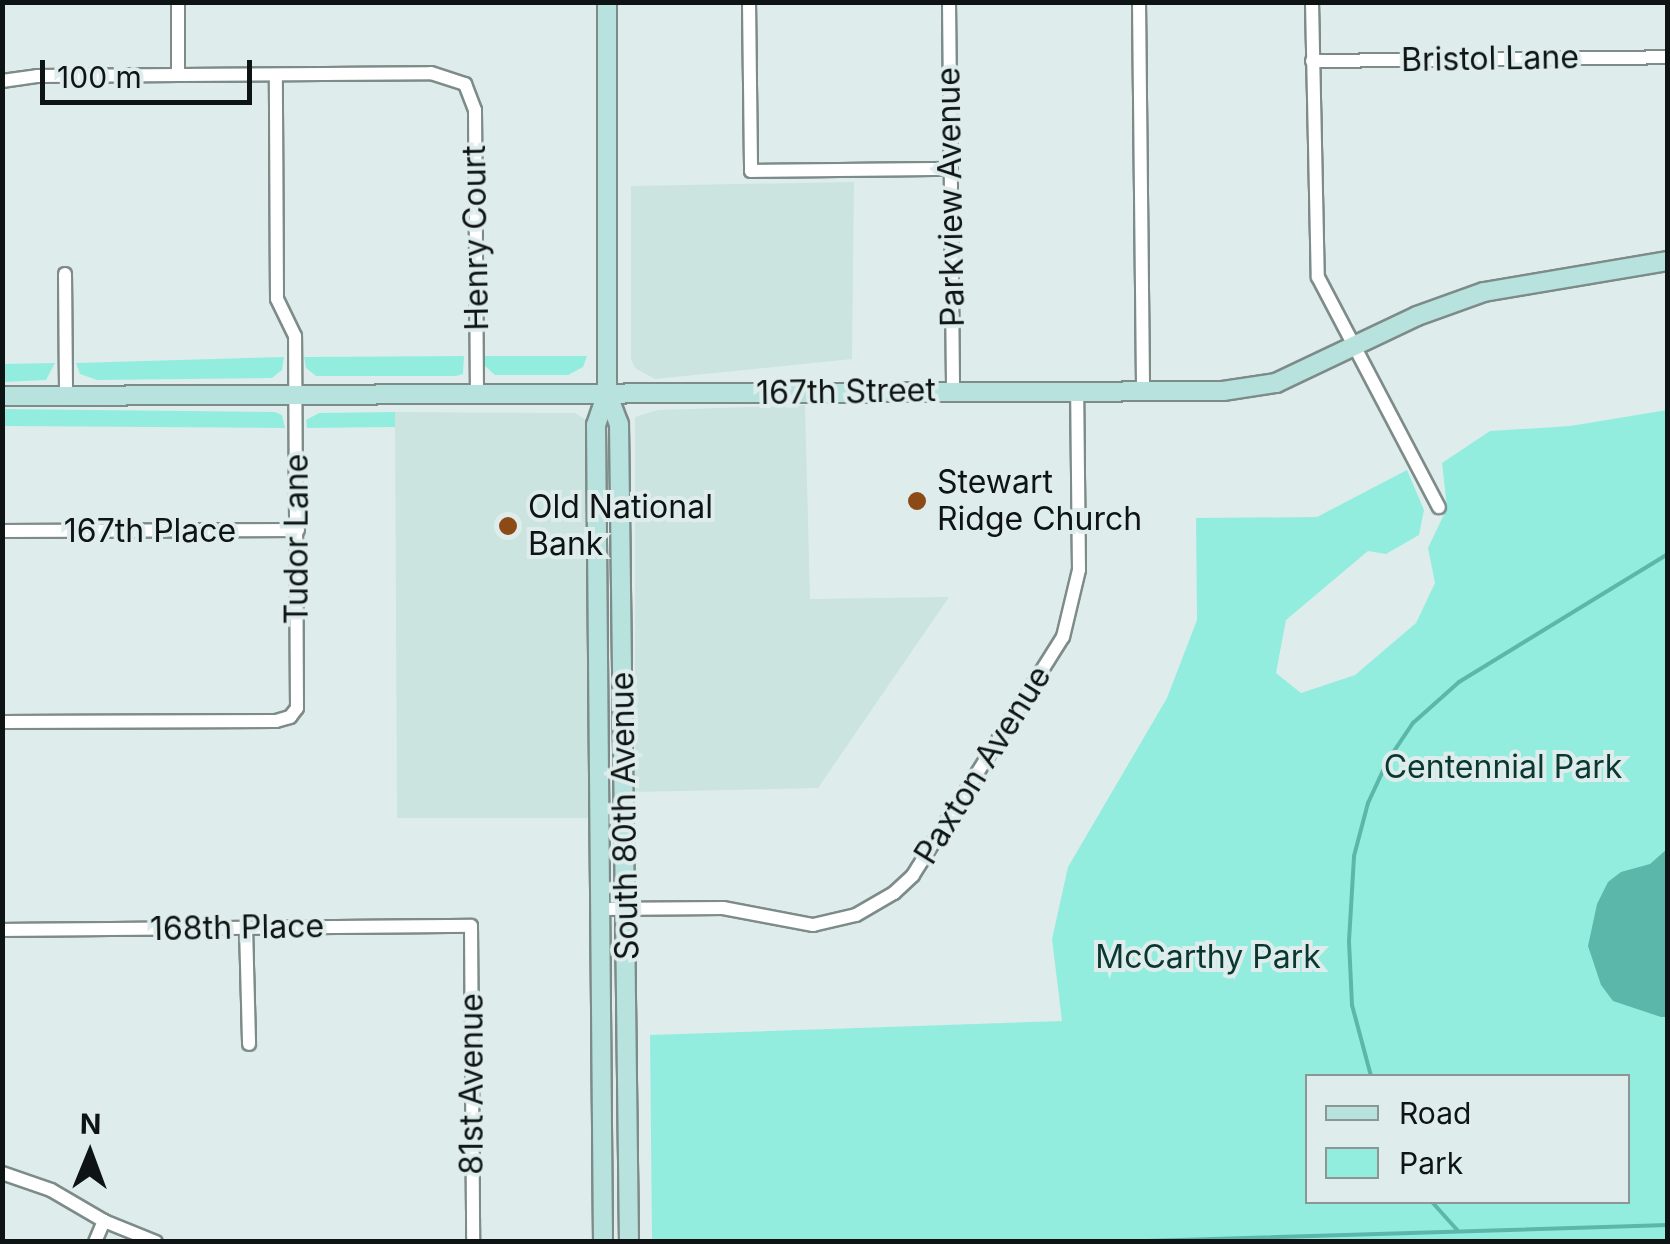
<!DOCTYPE html>
<html>
<head>
<meta charset="utf-8">
<style>
	body { margin:0 }
	#map { position:relative; width:1670px; height:1244px; overflow:hidden; background:#deedeb; font-family:Inter,sans-serif }
	div>[style] { position:absolute }
	.built>* { inset:0; background:#cbe4df }
	.green>* { inset:0; background:#93eddf }
	.water>* { inset:0; background:#5bb7aa }
	.stream>* { height:4px; margin:-2px; padding:0 2px; transform-origin:2px; border-radius:2px; background:#5bb7aa }
	.roads { filter:drop-shadow(2px 0 #7d8b89) drop-shadow(-2px 0 #7d8b89) drop-shadow(0 2px #7d8b89) drop-shadow(0 -2px #7d8b89) }
	.street>* { height:12px; margin:-6px; padding:0 6px; transform-origin:6px; border-radius:6px; background:#fff }
	.secondary>* { height:18px; margin:-9px; padding:0 9px; transform-origin:9px; border-radius:9px; background:#b7e2de }
	.dots>* { width:28px; height:28px; translate:-50% -50%; box-sizing:border-box; border:5px solid #deedeb; border-radius:50% }
	span { translate:-50% -50%; white-space:nowrap; text-align:center; line-height:1.15; -webkit-text-stroke:8px #deedeb; paint-order:stroke }
	.street-label { font-size:32px; color:#0e1413 }
	.poi-label { font-size:32px; color:#0e1413 }
	.left { translate:0 -50%; text-align:left }
	.park-label { font-size:32px; color:#0a3732 }
	.frame { position:absolute; inset:0; border:5px solid #0e1413; pointer-events:none }
	.legend { position:absolute; left:1305px; top:1074px; width:325px; height:130px; box-sizing:border-box; background:#deedeb; border:2px solid #8b9695; margin:0; padding:12px 18px; list-style:none; font-size:30px; color:#0e1413 }
	.legend li { display:flex; align-items:center; gap:20px; height:50px }
	.legend b { width:50px; border:2px solid #8b9695 }
	.north { position:absolute; left:40px; top:1104px; width:100px; height:100px; -webkit-text-stroke:8px #deedeb; paint-order:stroke; rotate:1deg; font-size:28px; font-weight:700; line-height:40px; text-align:center; color:#0e1413 }
	.north::after { content:''; display:block; margin:auto; width:35px; height:45px; background:#0e1413; clip-path:polygon(50% 0,100% 100%,50% 72%,0 100%) }
	.scale { position:absolute; left:40px; top:60px; width:212px; height:45px; box-sizing:border-box; border:5px solid #0e1413; border-top:0; padding-left:12px; font-size:30px; line-height:35px; white-space:nowrap; color:#0e1413; -webkit-text-stroke:8px #deedeb; paint-order:stroke }
</style>
</head>
<body>
<div id="map">
	<div class="built">
		<div style="clip-path:polygon(854px 182px,852px 359px,655px 379px,635px 368px,631px 359px,631px 186px)"></div>
		<div style="clip-path:polygon(805px 405px,810px 599px,949px 597px,818px 788px,635px 792px,635px 417px,658px 410px)"></div>
		<div style="clip-path:polygon(395px 412px,575px 413px,585px 419px,590px 447px,590px 818px,397px 818px)"></div>
	</div>
	<div class="green">
		<div style="clip-path:polygon(464px 356px,463px 374px,456px 376px,316px 376px,306px 368px,304px 357px)"></div>
		<div style="clip-path:polygon(485px 356px,587px 356px,583px 367px,568px 375px,495px 375px,485px 366px)"></div>
		<div style="clip-path:polygon(284px 357px,282px 370px,272px 378px,97px 380px,80px 374px,76px 363px)"></div>
		<div style="clip-path:polygon(55px 363px,46px 380px,3px 382px,3px 364px)"></div>
		<div style="clip-path:polygon(3px 409px,275px 412px,282px 415px,285px 428px,3px 426px)"></div>
		<div style="clip-path:polygon(evenodd,1667px 410px,1667px 1241px,652px 1241px,650px 1035px,1062px 1021px,1052px 939px,1068px 867px,1167px 698px,1197px 620px,1196px 518px,1317px 517px,1407px 470px,1424px 510px,1419px 535px,1386px 554px,1368px 551px,1286px 620px,1276px 673px,1301px 693px,1355px 675px,1416px 623px,1435px 583px,1428px 548px,1447px 508px,1442px 463px,1490px 431px,1570px 426px,1667px 410px,1308px 1076px,1628px 1076px,1628px 1202px,1308px 1202px,1308px 1076px)"></div>
		<div style="clip-path:polygon(395px 412px,395px 427px,307px 428px,306px 420px,319px 413px)"></div>
	</div>
	<div class="water">
		<div style="clip-path:polygon(1667px 849px,1668px 1017px,1661px 1017px,1613px 1001px,1601px 985px,1588px 946px,1597px 904px,1608px 882px,1621px 872px,1650px 864px)"></div>
	</div>
	<div class="stream">
		<div style="left:1371px;top:1076px;width:73px;rotate:-105deg"></div>
		<div style="left:1352px;top:1005px;width:64px;rotate:-92.7deg"></div>
		<div style="left:1349px;top:941px;width:85px;rotate:-86.6deg"></div>
		<div style="left:1354px;top:856px;width:55px;rotate:-75.2deg"></div>
		<div style="left:1368px;top:803px;width:47px;rotate:-65.1deg"></div>
		<div style="left:1388px;top:760px;width:45px;rotate:-56deg"></div>
		<div style="left:1413px;top:723px;width:62px;rotate:-41.7deg"></div>
		<div style="left:1459px;top:682px;width:245px;rotate:-31.5deg"></div>
		<div style="left:1432px;top:1202px;width:38px;rotate:48deg"></div>
		<div style="left:1113px;top:1242px;width:555px;rotate:-1.75deg"></div>
	</div>
	<div class="roads">
		<div class="street">
			<div style="left:178px;top:2px;width:72px;rotate:90deg"></div>
			<div style="left:749px;top:2px;width:169px;rotate:89.3deg"></div>
			<div style="left:751px;top:171px;width:200px;rotate:-0.6deg"></div>
			<div style="left:949px;top:2px;width:389px;rotate:89.4deg"></div>
			<div style="left:1139px;top:2px;width:387px;rotate:89.4deg"></div>
			<div style="left:1312px;top:2px;width:275px;rotate:88.8deg"></div>
			<div style="left:1318px;top:277px;width:260px;rotate:62.3deg"></div>
			<div style="left:1312px;top:61px;width:356px;rotate:-0.6deg"></div>
			<div style="left:2px;top:81px;width:35px;rotate:-8deg"></div>
			<div style="left:37px;top:76px;width:394px;rotate:-0.4deg"></div>
			<div style="left:431px;top:73px;width:36px;rotate:18deg"></div>
			<div style="left:465px;top:84px;width:28px;rotate:69deg"></div>
			<div style="left:475px;top:110px;width:284px;rotate:89.6deg"></div>
			<div style="left:65px;top:274px;width:122px;rotate:89.5deg"></div>
			<div style="left:2px;top:531px;width:296px;rotate:-0.2deg"></div>
			<div style="left:2px;top:722px;width:274px;rotate:-0.2deg"></div>
			<div style="left:276px;top:721px;width:15px;rotate:-16deg"></div>
			<div style="left:290px;top:717px;width:11px;rotate:-52deg"></div>
			<div style="left:297px;top:708px;width:372px;rotate:-90.3deg"></div>
			<div style="left:295px;top:336px;width:41px;rotate:-115.9deg"></div>
			<div style="left:277px;top:299px;width:224px;rotate:-90.3deg"></div>
			<div style="left:600px;top:909px;width:123px;rotate:-0.5deg"></div>
			<div style="left:723px;top:908px;width:92px;rotate:10.7deg"></div>
			<div style="left:813px;top:925px;width:44px;rotate:-13.1deg"></div>
			<div style="left:856px;top:915px;width:44px;rotate:-30.1deg"></div>
			<div style="left:894px;top:893px;width:26px;rotate:-43deg"></div>
			<div style="left:913px;top:875px;width:281px;rotate:-57.8deg"></div>
			<div style="left:1063px;top:637px;width:69px;rotate:-76.6deg"></div>
			<div style="left:1079px;top:570px;width:180px;rotate:-90.6deg"></div>
			<div style="left:246px;top:927px;width:117px;rotate:88.5deg"></div>
			<div style="left:2px;top:930px;width:469px;rotate:-0.5deg"></div>
			<div style="left:471px;top:926px;width:316px;rotate:89.6deg"></div>
			<div style="left:2px;top:1173px;width:52px;rotate:19.1deg"></div>
			<div style="left:51px;top:1190px;width:61px;rotate:30.3deg"></div>
			<div style="left:104px;top:1221px;width:56px;rotate:22deg"></div>
			<div style="left:95px;top:1242px;width:23px;rotate:-67deg"></div>
		</div>
		<div class="secondary">
			<div style="left:607px;top:393px;width:33px;rotate:69deg"></div>
			<div style="left:619px;top:424px;width:818px;rotate:89.3deg"></div>
			<div style="left:2px;top:396px;width:1221px;rotate:-0.23deg"></div>
			<div style="left:1223px;top:391px;width:54px;rotate:-8.6deg"></div>
			<div style="left:1276px;top:383px;width:156px;rotate:-25.4deg"></div>
			<div style="left:1417px;top:316px;width:71px;rotate:-19.7deg"></div>
			<div style="left:1484px;top:292px;width:187px;rotate:-9.6deg"></div>
			<div style="left:603px;top:1242px;width:817px;rotate:-90.49deg"></div>
			<div style="left:596px;top:425px;width:34px;rotate:-71deg"></div>
			<div style="left:607px;top:393px;width:391px;rotate:-90deg"></div>
		</div>
	</div>
	<div class="dots">
		<div style="left:917px;top:501px;background:#8c4b16"></div>
		<div style="left:508px;top:526px;background:#8c4b16"></div>
	</div>
	<div class="street-label">
		<span style="left:1490px;top:59px;rotate:-1deg">Bristol Lane</span>
		<span style="left:951px;top:197px;rotate:-91deg">Parkview Avenue</span>
		<span style="left:476px;top:238px;rotate:-91deg">Henry Court</span>
		<span style="left:846px;top:392px;rotate:-1deg">167th Street</span>
		<span style="left:150px;top:531px">167th Place</span>
		<span style="left:297px;top:539px;rotate:-90deg">Tudor Lane</span>
		<span style="left:983px;top:765px;rotate:-58deg">Paxton Avenue</span>
		<span style="left:625px;top:816px;rotate:-91deg">South 80th Avenue</span>
		<span style="left:237px;top:928px;rotate:-1deg">168th Place</span>
		<span style="left:472px;top:1084px;rotate:-90deg">81st Avenue</span>
	</div>
	<div class="poi-label">
		<span class="left" style="left:937px;top:501px">Stewart<br>Ridge Church</span>
		<span class="left" style="left:528px;top:526px">Old National<br>Bank</span>
	</div>
	<div class="park-label">
		<span style="left:1503px;top:767px">Centennial Park</span>
		<span style="left:1208px;top:957px">McCarthy Park</span>
	</div>
	<div class="frame"></div>
	<ul class="legend">
	<li><b style="height:12px;background:#b7e2de"></b>Road</li>
	<li><b style="height:28px;background:#93eddf"></b>Park</li>
	</ul>
	<div class="north">N</div>
	<div class="scale">100 m</div>
</div>
</body>
</html>
